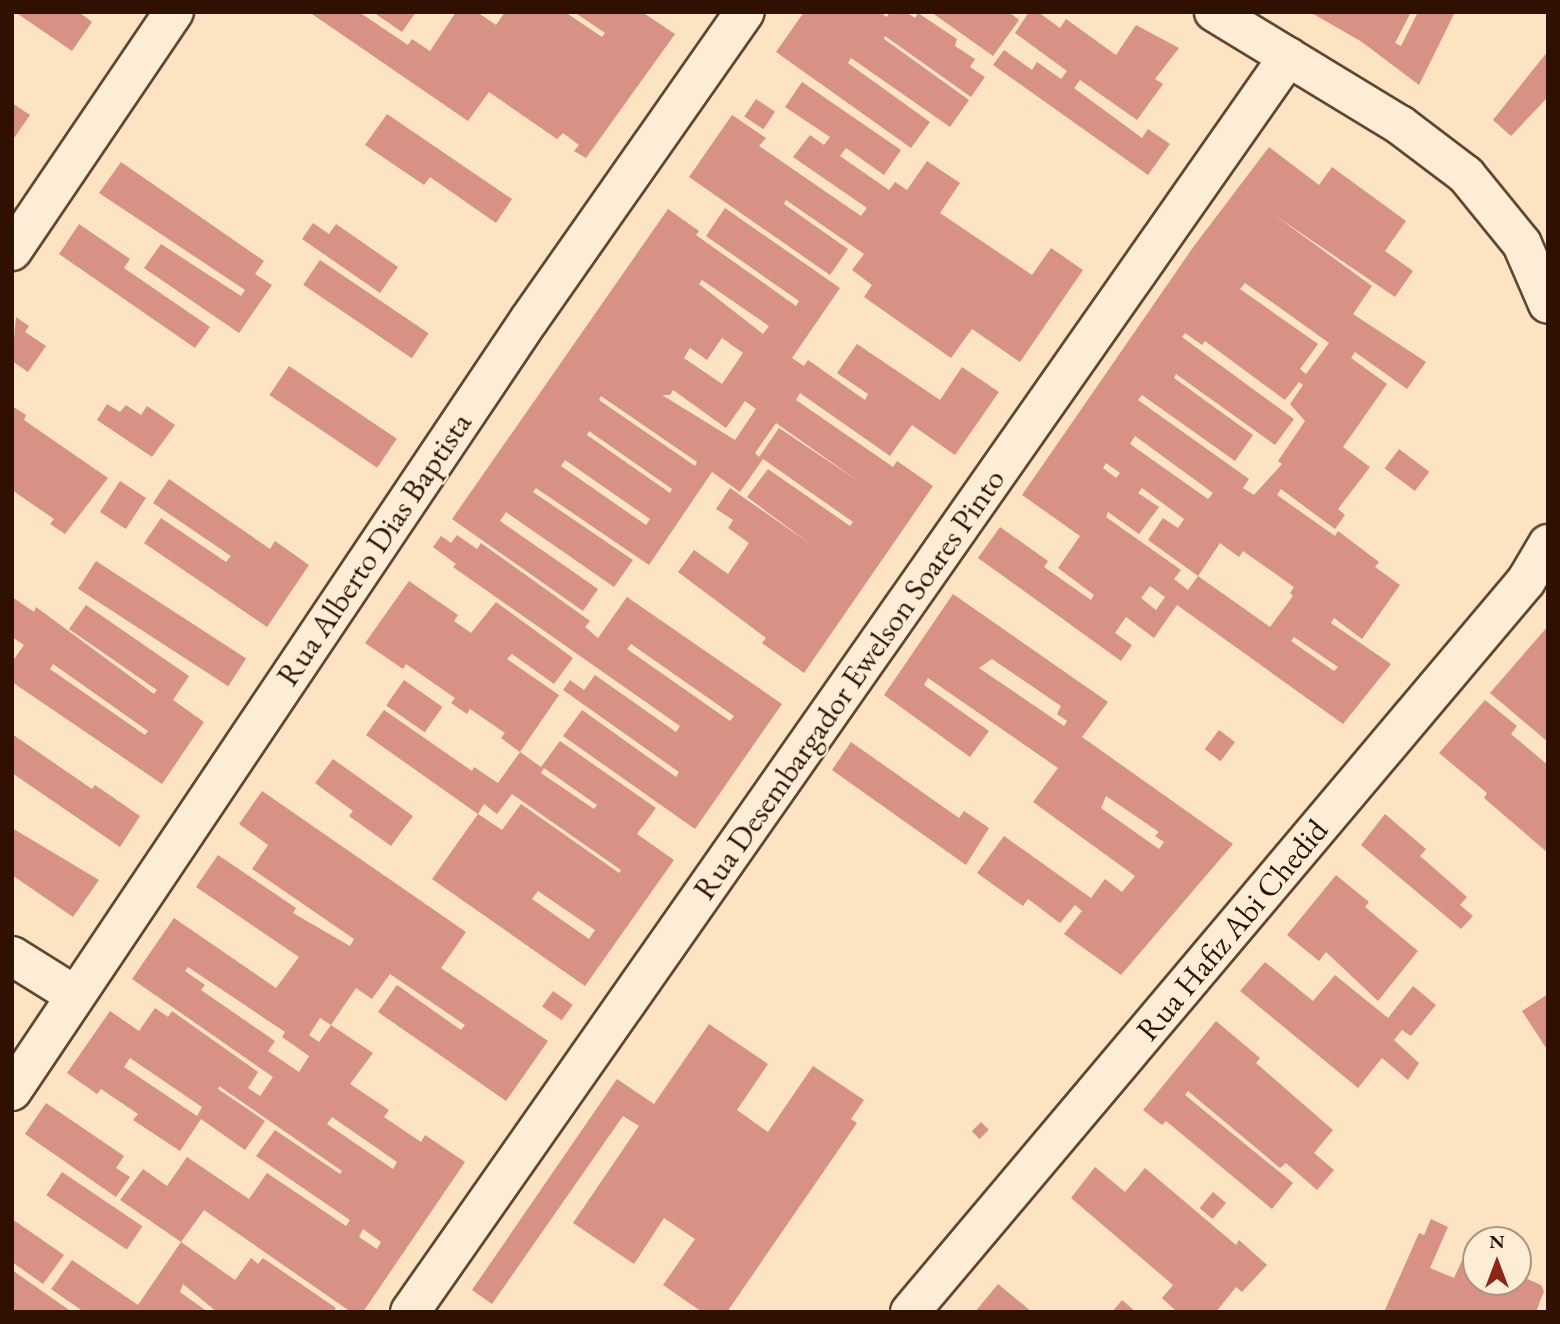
<!DOCTYPE html>
<html>
<head>
<meta charset="utf-8">
<style>
	body { margin:0 }
	#map { position:relative; width:1560px; height:1324px; overflow:hidden; background:#fce3c1; font-family:"EB Garamond",serif }
	div>[style] { position:absolute }
	.building>* { inset:0; background:#d89185; transform-origin:0 0 }
	.roads { filter:drop-shadow(2px 0 #634532) drop-shadow(-2px 0 #634532) drop-shadow(0 2px #634532) drop-shadow(0 -2px #634532) }
	.minor>* { height:38px; margin:-19px; padding:0 19px; transform-origin:19px; border-radius:19px; background:#fdedd7 }
	span { translate:-50% -50%; white-space:nowrap; text-align:center; line-height:1.15; -webkit-text-stroke:5px #fdedd7; paint-order:stroke }
	.street-label { font-size:32px; color:#301003 }
	.frame { position:absolute; inset:0; border:14px solid #301003; pointer-events:none }
	.north { position:absolute; left:1462px; top:1226px; width:70px; height:70px; box-sizing:border-box; background:#fdedd7; border:2px solid #ab9582; border-radius:50%; rotate:0deg; font-size:19px; font-weight:700; line-height:28px; text-align:center; color:#301003 }
	.north::after { content:''; display:block; margin:auto; width:24px; height:32px; background:#8f2418; clip-path:polygon(50% 0,100% 100%,50% 72%,0 100%) }
</style>
</head>
<body>
<div id="map">
	<div class="building">
		<div style="clip-path:polygon(15px 12px,79px 12px,92px 22px,72px 51px)"></div>
		<div style="clip-path:polygon(309px 12px,359px 12px,408px 45px,412px 39px,430px 51px,456px 12px,477px 12px,496px 25px,505px 12px,565px 12px,602px 37px,605px 33px,574px 12px,642px 12px,675px 34px,586px 158px,574px 151px,579px 145px,563px 133px,557px 139px,489px 92px,468px 121px)"></div>
		<div style="clip-path:polygon(373px 12px,416px 12px,402px 32px)"></div>
		<div style="clip-path:polygon(804px 12px,879px 12px,887px 17px,890px 12px,906px 12px,915px 18px,918px 13px,957px 39px,955px 46px,975px 59px,970px 67px,985px 77px,971px 97px,885px 36px,884px 39px,969px 100px,950px 127px,851px 58px,848px 63px,930px 122px,911px 148px,776px 52px)"></div>
		<div style="clip-path:polygon(931px 12px,1009px 12px,1019px 20px,993px 56px)"></div>
		<div style="clip-path:polygon(1029px 12px,1038px 12px,1060px 28px,1066px 19px,1116px 55px,1136px 25px,1179px 48px,1155px 79px,1163px 84px,1137px 120px,1080px 80px,1074px 88px,1142px 138px,1148px 129px,1170px 144px,1148px 175px,993px 65px,1004px 50px,1032px 70px,1037px 62px,1061px 79px,1067px 71px,1015px 33px)"></div>
		<div style="clip-path:polygon(1310px 12px,1411px 12px,1395px 43px,1401px 46px,1418px 12px,1455px 12px,1419px 85px,1362px 42px)"></div>
		<div style="clip-path:polygon(1548px 51px,1548px 97px,1511px 136px,1493px 120px)"></div>
		<div style="clip-path:polygon(802px 82px,901px 150px,884px 175px,846px 148px,840px 156px,889px 190px,895px 182px,907px 190px,927px 161px,960px 183px,940px 213px,1032px 275px,1051px 248px,1083px 270px,1020px 362px,972px 329px,951px 358px,864px 297px,872px 285px,852px 270px,864px 254px,786px 200px,784px 204px,848px 249px,830px 275px,689px 177px,732px 115px,766px 138px,759px 146px,861px 216px,867px 208px,793px 157px,810px 135px,824px 145px,830px 137px,785px 107px)"></div>
		<div style="left:756px;top:99px;width:23px;height:21px;rotate:34deg"></div>
		<div style="clip-path:polygon(12px 103px,30px 115px,12px 141px)"></div>
		<div style="clip-path:polygon(387px 114px,512px 199px,496px 223px,430px 177px,424px 185px,365px 145px)"></div>
		<div style="clip-path:polygon(evenodd,1269px 147px,1319px 185px,1332px 167px,1406px 221px,1385px 251px,1413px 271px,1395px 297px,1273px 214px,1372px 286px,1353px 314px,1426px 362px,1407px 389px,1355px 352px,1351px 358px,1387px 384px,1343px 447px,1370px 467px,1338px 509px,1345px 515px,1335px 529px,1281px 489px,1277px 495px,1335px 536px,1338px 531px,1379px 562px,1375px 567px,1400px 585px,1362px 639px,1334px 618px,1331px 623px,1391px 664px,1343px 724px,1177px 605px,1154px 638px,1126px 617px,1115px 633px,1132px 645px,1121px 661px,978px 558px,1000px 527px,1048px 561px,1044px 567px,1091px 600px,1094px 595px,1058px 568px,1080px 536px,1022px 495px,1194px 246px,1269px 147px,1245px 283px,1329px 343px,1306px 374px,1300px 369px,1318px 344px,1240px 289px,1245px 283px,1269px 147px,1185px 333px,1202px 345px,1205px 341px,1285px 400px,1299px 382px,1303px 385px,1290px 404px,1305px 421px,1278px 461px,1282px 464px,1254px 495px,1243px 488px,1249px 479px,1138px 400px,1142px 395px,1235px 461px,1253px 435px,1174px 378px,1176px 374px,1275px 445px,1294px 419px,1182px 337px,1185px 333px,1269px 147px,1135px 436px,1213px 493px,1208px 499px,1130px 444px,1135px 436px,1269px 147px,1106px 463px,1120px 473px,1116px 478px,1103px 468px,1106px 463px,1269px 147px,1142px 488px,1184px 519px,1178px 528px,1163px 518px,1148px 540px,1198px 576px,1220px 543px,1239px 557px,1243px 551px,1294px 587px,1290px 593px,1293px 596px,1270px 627px,1198px 576px,1188px 590px,1174px 579px,1181px 570px,1106px 517px,1108px 512px,1139px 534px,1159px 507px,1138px 493px,1142px 488px,1269px 147px,1150px 586px,1165px 597px,1156px 610px,1141px 598px,1150px 586px,1269px 147px,1294px 637px,1338px 667px,1334px 671px,1291px 641px,1294px 637px)"></div>
		<div style="clip-path:polygon(121px 162px,264px 261px,255px 274px,272px 285px,239px 333px,144px 268px,161px 244px,241px 296px,245px 290px,99px 193px)"></div>
		<div style="clip-path:polygon(evenodd,725px 208px,840px 288px,792px 358px,804px 366px,808px 360px,865px 400px,868px 394px,837px 373px,857px 344px,940px 400px,962px 367px,999px 392px,955px 455px,912px 425px,890px 456px,800px 393px,796px 400px,893px 467px,897px 461px,933px 486px,804px 673px,762px 643px,766px 638px,678px 572px,694px 550px,728px 574px,749px 543px,728px 528px,733px 520px,716px 509px,730px 488px,813px 546px,747px 497px,768px 469px,850px 526px,853px 522px,763px 459px,740px 492px,712px 472px,649px 565px,536px 488px,533px 492px,633px 560px,614px 587px,506px 512px,500px 521px,598px 589px,583px 611px,452px 519px,668px 209px,699px 231px,696px 235px,796px 306px,799px 301px,706px 236px,725px 208px,702px 280px,769px 326px,763px 334px,699px 284px,702px 280px,725px 208px,722px 338px,743px 353px,722px 384px,684px 358px,690px 348px,707px 360px,722px 338px,725px 208px,673px 390px,726px 428px,745px 401px,756px 409px,735px 440px,662px 395px,670px 395px,673px 390px,725px 208px,601px 396px,697px 462px,695px 466px,599px 400px,601px 396px,725px 208px,776px 423px,861px 483px,779px 428px,759px 457px,755px 453px,776px 423px,725px 208px,589px 431px,672px 489px,670px 493px,587px 435px,589px 431px,725px 208px,565px 460px,650px 519px,646px 525px,561px 466px,565px 460px)"></div>
		<div style="clip-path:polygon(313px 223px,329px 234px,336px 224px,398px 267px,380px 293px,302px 239px)"></div>
		<div style="clip-path:polygon(79px 224px,130px 259px,124px 268px,210px 327px,195px 348px,59px 254px)"></div>
		<div style="left:320px;top:260px;width:131px;height:30px;rotate:34deg"></div>
		<div style="clip-path:polygon(16px 317px,29px 326px,25px 332px,46px 346px,28px 372px,12px 361px)"></div>
		<div style="left:289px;top:366px;width:130px;height:35px;rotate:34deg"></div>
		<div style="clip-path:polygon(107px 404px,120px 412px,126px 405px,141px 415px,147px 406px,175px 425px,152px 457px,97px 420px)"></div>
		<div style="clip-path:polygon(12px 406px,26px 415px,24px 420px,108px 478px,65px 534px,50px 524px,54px 519px,12px 490px)"></div>
		<div style="left:1399px;top:449px;width:38px;height:24px;rotate:37deg"></div>
		<div style="clip-path:polygon(169px 479px,270px 549px,275px 541px,309px 565px,267px 627px,144px 543px,161px 518px,226px 562px,231px 556px,153px 503px)"></div>
		<div style="left:120px;top:481px;width:31px;height:37px;rotate:33deg"></div>
		<div style="clip-path:polygon(evenodd,457px 535px,477px 549px,481px 543px,590px 621px,585px 627px,598px 638px,627px 597px,782px 704px,695px 829px,563px 736px,582px 710px,676px 777px,679px 772px,563px 690px,570px 680px,584px 690px,595px 675px,676px 732px,680px 726px,453px 567px,456px 564px,433px 547px,441px 536px,451px 543px,457px 535px,631px 644px,734px 716px,730px 721px,627px 649px,631px 644px)"></div>
		<div style="left:96px;top:561px;width:179px;height:33px;rotate:33deg"></div>
		<div style="clip-path:polygon(409px 581px,458px 615px,454px 621px,471px 633px,496px 602px,573px 658px,554px 684px,512px 654px,507px 659px,559px 695px,520px 752px,501px 738px,505px 733px,470px 709px,467px 714px,451px 703px,455px 698px,406px 664px,403px 669px,365px 643px)"></div>
		<div style="clip-path:polygon(evenodd,953px 594px,1108px 702px,1082px 737px,1233px 844px,1121px 975px,1064px 934px,1082px 911px,1075px 905px,1060px 923px,1028px 899px,1023px 906px,977px 873px,1004px 836px,1091px 898px,1105px 879px,1122px 892px,1135px 876px,1033px 802px,1058px 768px,928px 678px,924px 685px,989px 731px,970px 757px,884px 695px,953px 594px,992px 659px,1061px 706px,1057px 714px,1067px 721px,1064px 726px,979px 668px,992px 659px,953px 594px,1106px 796px,1159px 832px,1155px 836px,1164px 842px,1159px 849px,1101px 808px,1106px 796px)"></div>
		<div style="clip-path:polygon(evenodd,12px 597px,34px 612px,36px 607px,154px 694px,157px 690px,69px 629px,86px 605px,189px 676px,173px 700px,204px 722px,162px 784px,12px 682px,12px 662px,24px 645px,12px 637px,12px 597px,53px 664px,148px 731px,145px 735px,50px 669px,53px 664px)"></div>
		<div style="clip-path:polygon(1548px 626px,1548px 742px,1490px 693px)"></div>
		<div style="left:404px;top:680px;width:47px;height:31px;rotate:35deg"></div>
		<div style="clip-path:polygon(1485px 700px,1517px 726px,1511px 734px,1548px 765px,1548px 853px,1484px 798px,1487px 793px,1439px 753px)"></div>
		<div style="clip-path:polygon(evenodd,384px 710px,472px 771px,474px 767px,498px 783px,520px 752px,541px 767px,560px 741px,656px 808px,637px 834px,674px 860px,585px 986px,432px 879px,478px 814px,502px 830px,521px 804px,619px 873px,621px 870px,512px 794px,497px 814px,484px 804px,478px 814px,366px 735px,384px 710px,544px 768px,597px 805px,594px 809px,541px 773px,544px 768px,384px 710px,538px 891px,595px 930px,589px 939px,532px 899px,538px 891px)"></div>
		<div style="left:1219px;top:730px;width:20px;height:24px;rotate:37deg"></div>
		<div style="clip-path:polygon(12px 734px,92px 789px,95px 785px,140px 816px,120px 847px,12px 773px)"></div>
		<div style="clip-path:polygon(851px 742px,959px 818px,964px 811px,989px 828px,966px 865px,832px 770px)"></div>
		<div style="clip-path:polygon(333px 759px,413px 816px,391px 846px,349px 816px,353px 811px,315px 783px)"></div>
		<div style="clip-path:polygon(evenodd,262px 791px,466px 932px,441px 968px,548px 1041px,506px 1101px,378px 1012px,397px 985px,461px 1030px,465px 1025px,390px 974px,372px 999px,356px 988px,331px 1025px,320px 1018px,309px 1035px,319px 1042px,331px 1025px,373px 1053px,350px 1084px,389px 1110px,384px 1117px,421px 1142px,425px 1135px,465px 1162px,363px 1312px,351px 1312px,204px 1210px,181px 1242px,120px 1200px,143px 1169px,167px 1186px,187px 1157px,249px 1199px,267px 1173px,346px 1226px,350px 1220px,256px 1156px,275px 1130px,340px 1174px,342px 1171px,219px 1086px,218px 1089px,265px 1121px,245px 1150px,201px 1119px,180px 1151px,133px 1120px,138px 1114px,101px 1089px,97px 1094px,67px 1073px,110px 1011px,139px 1031px,155px 1008px,168px 1017px,172px 1011px,258px 1072px,248px 1088px,260px 1096px,273px 1077px,132px 979px,174px 918px,276px 988px,299px 957px,196px 887px,218px 855px,296px 908px,293px 913px,350px 946px,354px 939px,252px 869px,268px 845px,239px 824px,262px 791px,188px 967px,285px 1032px,282px 1037px,309px 1056px,299px 1072px,268px 1051px,275px 1041px,201px 990px,205px 985px,185px 971px,188px 967px,262px 791px,130px 1058px,202px 1107px,197px 1116px,124px 1067px,130px 1058px,262px 791px,332px 1117px,397px 1162px,393px 1169px,327px 1124px,332px 1117px,262px 791px,363px 1229px,381px 1242px,377px 1249px,359px 1237px,363px 1229px)"></div>
		<div style="clip-path:polygon(1385px 814px,1426px 849px,1420px 856px,1467px 897px,1460px 905px,1473px 916px,1461px 929px,1361px 845px)"></div>
		<div style="clip-path:polygon(12px 828px,99px 880px,73px 917px,12px 875px)"></div>
		<div style="clip-path:polygon(1336px 875px,1369px 902px,1365px 907px,1418px 951px,1378px 1001px,1326px 952px,1319px 961px,1287px 935px)"></div>
		<div style="clip-path:polygon(1265px 962px,1313px 1001px,1335px 975px,1388px 1018px,1413px 986px,1436px 1005px,1411px 1036px,1402px 1030px,1394px 1040px,1419px 1063px,1408px 1080px,1382px 1058px,1358px 1088px,1240px 991px)"></div>
		<div style="left:553px;top:991px;width:24px;height:19px;rotate:35deg"></div>
		<div style="clip-path:polygon(1548px 994px,1548px 1051px,1522px 1011px)"></div>
		<div style="clip-path:polygon(1216px 1021px,1260px 1058px,1256px 1063px,1333px 1130px,1314px 1153px,1334px 1170px,1317px 1190px,1286px 1163px,1280px 1168px,1188px 1091px,1185px 1095px,1293px 1183px,1272px 1209px,1166px 1121px,1162px 1125px,1143px 1110px)"></div>
		<div style="clip-path:polygon(709px 1024px,768px 1064px,737px 1110px,768px 1132px,813px 1066px,864px 1100px,851px 1119px,857px 1123px,727px 1312px,702px 1312px,663px 1285px,695px 1239px,664px 1218px,634px 1264px,573px 1223px,639px 1126px,623px 1116px,492px 1304px,472px 1290px,617px 1079px,654px 1104px)"></div>
		<div style="clip-path:polygon(46px 1103px,124px 1156px,116px 1168px,130px 1177px,116px 1197px,25px 1134px)"></div>
		<div style="left:981px;top:1122px;width:11px;height:13px;rotate:45deg"></div>
		<div style="clip-path:polygon(1095px 1167px,1125px 1192px,1145px 1168px,1236px 1245px,1239px 1240px,1267px 1265px,1242px 1292px,1236px 1287px,1216px 1312px,1177px 1312px,1162px 1298px,1173px 1285px,1071px 1198px)"></div>
		<div style="left:62px;top:1172px;width:97px;height:28px;rotate:34deg"></div>
		<div style="left:1213px;top:1192px;width:17px;height:21px;rotate:40deg"></div>
		<div style="clip-path:polygon(12px 1219px,64px 1255px,43px 1284px,12px 1262px)"></div>
		<div style="clip-path:polygon(1431px 1219px,1448px 1227px,1430px 1268px,1454px 1278px,1466px 1252px,1476px 1256px,1476px 1282px,1518px 1282px,1518px 1275px,1541px 1285px,1544px 1291px,1536px 1312px,1384px 1312px,1419px 1233px,1424px 1235px)"></div>
		<div style="clip-path:polygon(181px 1242px,235px 1280px,251px 1258px,258px 1264px,263px 1258px,336px 1308px,333px 1312px,217px 1312px,183px 1284px,180px 1292px,208px 1312px,84px 1312px,51px 1289px,72px 1260px,138px 1305px)"></div>
		<div style="clip-path:polygon(12px 1270px,72px 1312px,12px 1312px)"></div>
		<div style="clip-path:polygon(998px 1284px,1032px 1312px,975px 1312px)"></div>
		<div style="clip-path:polygon(1122px 1300px,1136px 1312px,1112px 1312px)"></div>
	</div>
	<div class="roads">
		<div class="minor">
			<div style="left:1214px;top:12px;width:218px;rotate:31.3deg"></div>
			<div style="left:1400px;top:125px;width:83px;rotate:37.1deg"></div>
			<div style="left:1466px;top:175px;width:89px;rotate:50.9deg"></div>
			<div style="left:1522px;top:244px;width:65px;rotate:66.6deg"></div>
			<div style="left:12px;top:251px;width:289px;rotate:-55.9deg"></div>
			<div style="left:12px;top:956px;width:72px;rotate:31.9deg"></div>
			<div style="left:12px;top:1091px;width:928px;rotate:-56.16deg"></div>
			<div style="left:529px;top:320px;width:376px;rotate:-55deg"></div>
			<div style="left:410px;top:1312px;width:1532px;rotate:-55.02deg"></div>
			<div style="left:910px;top:1312px;width:956px;rotate:-49.88deg"></div>
			<div style="left:1526px;top:581px;width:43px;rotate:-59.3deg"></div>
		</div>
	</div>
	<div class="street-label">
		<span style="left:374px;top:549px;rotate:-56deg">Rua Alberto Dias Baptista</span>
		<span style="left:849px;top:684px;rotate:-55deg">Rua Desembargador Ewelson Soares Pinto</span>
		<span style="left:1232px;top:930px;rotate:-50deg">Rua Hafiz Abi Chedid</span>
	</div>
	<div class="frame"></div>
	<div class="north">N</div>
</div>
</body>
</html>
